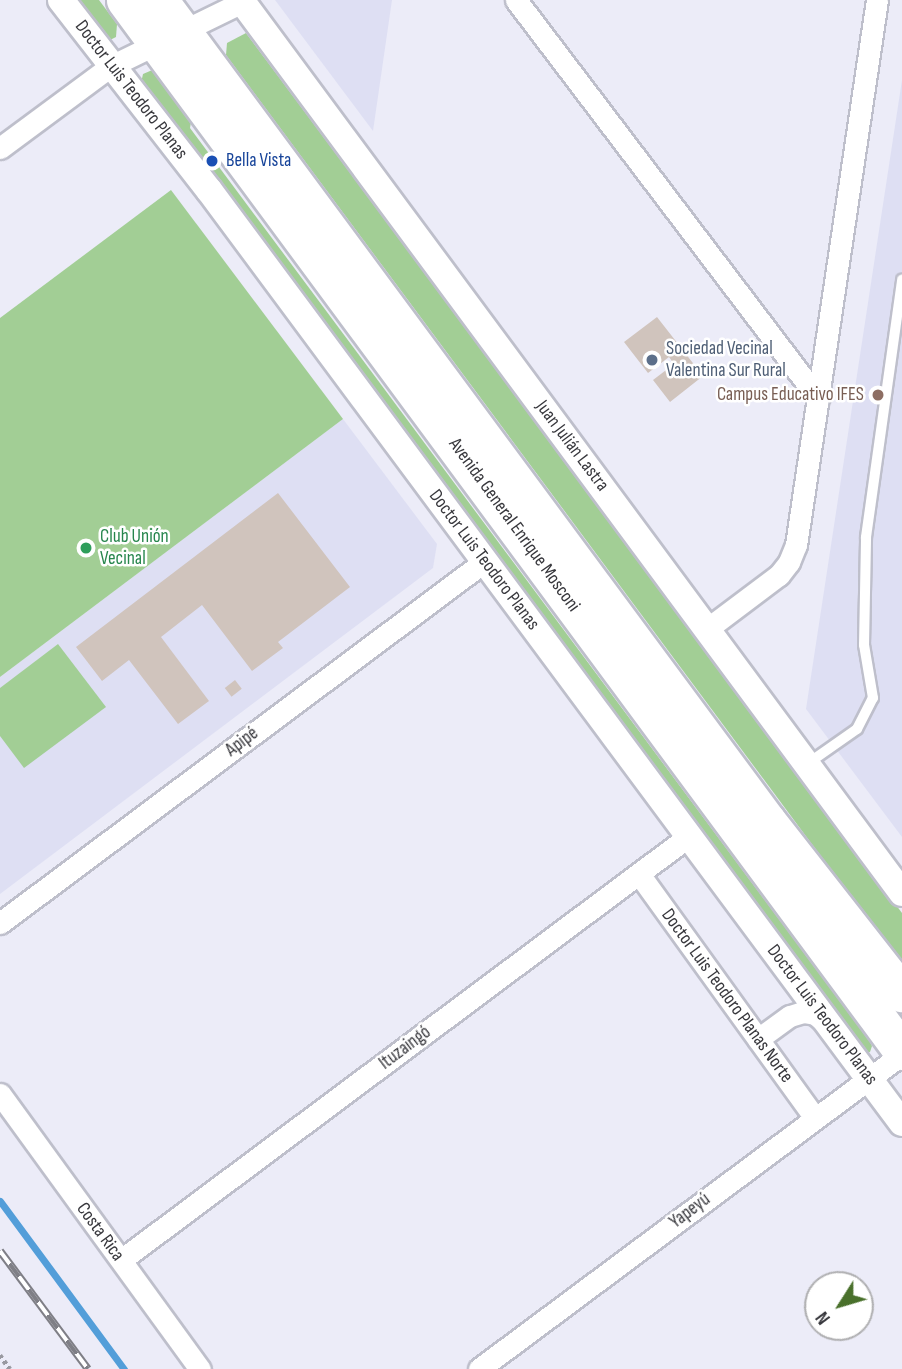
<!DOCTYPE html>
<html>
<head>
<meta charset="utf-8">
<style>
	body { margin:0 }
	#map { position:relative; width:902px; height:1369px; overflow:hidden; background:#ececf8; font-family:"Sofia Sans Condensed",sans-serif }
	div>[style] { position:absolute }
	.built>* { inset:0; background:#dedff3 }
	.green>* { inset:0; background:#a2ce95 }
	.stream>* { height:7px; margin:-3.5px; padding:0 3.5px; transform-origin:3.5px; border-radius:3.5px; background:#539ed9 }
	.building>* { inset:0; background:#d0c4bd; transform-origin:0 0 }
	.path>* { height:4.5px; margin-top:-2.25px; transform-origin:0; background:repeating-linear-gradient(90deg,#9999a1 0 3.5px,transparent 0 7px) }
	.roads { filter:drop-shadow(2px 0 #bebfcb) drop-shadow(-2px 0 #bebfcb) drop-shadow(0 2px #bebfcb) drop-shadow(0 -2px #bebfcb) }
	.service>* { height:10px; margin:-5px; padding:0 5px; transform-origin:5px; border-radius:5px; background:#fff }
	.minor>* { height:21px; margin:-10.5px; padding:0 10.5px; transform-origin:10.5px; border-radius:10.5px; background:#fff }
	.tertiary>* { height:26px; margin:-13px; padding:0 13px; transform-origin:13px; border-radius:13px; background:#fff }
	.trunk>* { height:37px; margin:-18.5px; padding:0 18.5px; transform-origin:18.5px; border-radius:18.5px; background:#fff }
	.rail>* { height:8px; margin-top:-4px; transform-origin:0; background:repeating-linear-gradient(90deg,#fff 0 16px,#7f7f86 0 32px); box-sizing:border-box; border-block:2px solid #7f7f86 }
	.dots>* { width:19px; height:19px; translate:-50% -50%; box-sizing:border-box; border:4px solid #fff; border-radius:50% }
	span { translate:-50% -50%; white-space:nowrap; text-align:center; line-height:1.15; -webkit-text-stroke:5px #fff; paint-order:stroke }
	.street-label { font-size:19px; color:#38383d }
	.transit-label { font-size:19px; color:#164399 }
	.left { translate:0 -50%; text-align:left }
	.service-label { font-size:19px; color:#4e5e75 }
	.education-label { font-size:19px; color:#785e54 }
	.right { translate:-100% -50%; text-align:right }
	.leisure-label { font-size:19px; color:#27864d }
	.north { position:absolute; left:804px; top:1271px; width:70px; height:70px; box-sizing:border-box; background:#fff; border:2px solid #afafb1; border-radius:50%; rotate:233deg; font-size:19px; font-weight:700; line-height:28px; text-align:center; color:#38383d }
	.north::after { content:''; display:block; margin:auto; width:24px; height:32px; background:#49702b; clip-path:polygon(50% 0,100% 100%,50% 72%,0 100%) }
</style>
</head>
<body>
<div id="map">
	<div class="built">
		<div style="clip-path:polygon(275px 0,392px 0,373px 131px)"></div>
		<div style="clip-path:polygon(902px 80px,902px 837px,806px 709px)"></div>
		<div style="clip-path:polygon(343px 419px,437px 544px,433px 568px,0 894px,0 677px)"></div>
	</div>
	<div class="green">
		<div style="clip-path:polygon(73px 0,99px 0,117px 24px,116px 37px,108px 41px)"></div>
		<div style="clip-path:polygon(246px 33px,902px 913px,902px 960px,851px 897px,226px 55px,227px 43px)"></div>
		<div style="clip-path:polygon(157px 68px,193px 111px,190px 128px,869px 1040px,872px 1046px,870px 1052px,864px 1054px,141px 83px,143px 74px)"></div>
		<div style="clip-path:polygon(171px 190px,343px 419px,0 677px,0 318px)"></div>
		<div style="clip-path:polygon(58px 644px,106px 707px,24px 768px,0 736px,0 688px)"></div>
	</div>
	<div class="stream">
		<div style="left:0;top:1201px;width:209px;rotate:53.6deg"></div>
	</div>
	<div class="building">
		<div style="clip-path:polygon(657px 317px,703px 376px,670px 402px,653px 380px,674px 364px,669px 357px,648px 373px,624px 342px)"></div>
		<div style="clip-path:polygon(278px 493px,350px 587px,278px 642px,283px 648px,252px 671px,202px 605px,161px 637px,209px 701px,178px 724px,129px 660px,102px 681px,76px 647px)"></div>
		<div style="left:235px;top:680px;width:11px;height:13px;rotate:52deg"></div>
	</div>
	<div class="path">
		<div style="left:0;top:1355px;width:17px;rotate:54deg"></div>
	</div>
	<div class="roads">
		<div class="service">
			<div style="left:807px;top:764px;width:61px;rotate:-35deg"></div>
			<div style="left:857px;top:729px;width:35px;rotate:-63deg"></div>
			<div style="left:873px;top:698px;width:54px;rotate:-99.6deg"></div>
			<div style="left:864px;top:645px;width:108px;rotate:-88.9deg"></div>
			<div style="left:866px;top:537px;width:260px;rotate:-82deg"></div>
		</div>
		<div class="minor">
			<div style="left:516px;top:0;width:500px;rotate:52.8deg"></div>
			<div style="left:0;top:148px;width:138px;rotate:-36.5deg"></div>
			<div style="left:111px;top:66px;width:146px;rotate:-26deg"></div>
			<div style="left:707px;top:629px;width:90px;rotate:-36.9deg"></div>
			<div style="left:779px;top:575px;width:16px;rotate:-52deg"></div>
			<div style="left:789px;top:562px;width:18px;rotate:-68deg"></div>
			<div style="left:796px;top:545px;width:551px;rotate:-81.55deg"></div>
			<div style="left:639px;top:874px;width:301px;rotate:54.2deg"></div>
			<div style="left:0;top:923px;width:605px;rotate:-36.74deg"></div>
			<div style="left:758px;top:1039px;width:39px;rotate:-36deg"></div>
			<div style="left:790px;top:1016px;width:14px;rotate:-17deg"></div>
			<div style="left:803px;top:1012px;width:12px;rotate:9deg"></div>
			<div style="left:815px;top:1014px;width:17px;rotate:40deg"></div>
			<div style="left:0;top:1094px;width:340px;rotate:54deg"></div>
			<div style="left:121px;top:1260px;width:709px;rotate:-36.74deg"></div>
			<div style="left:479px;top:1369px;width:527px;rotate:-36.67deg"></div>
		</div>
		<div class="tertiary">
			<div style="left:61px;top:0;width:241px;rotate:52.1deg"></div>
			<div style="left:209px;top:190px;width:1162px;rotate:53.4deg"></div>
			<div style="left:241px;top:0;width:1111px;rotate:53.49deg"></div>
		</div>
		<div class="trunk">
			<div style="left:125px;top:0;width:1307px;rotate:53.52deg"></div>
			<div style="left:159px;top:0;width:1022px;rotate:53.48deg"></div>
			<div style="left:767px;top:821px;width:219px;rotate:51.9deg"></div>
		</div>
	</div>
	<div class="rail">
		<div style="left:0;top:1251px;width:147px;rotate:53.3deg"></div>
	</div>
	<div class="dots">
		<div style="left:212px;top:161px;background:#1a4fb4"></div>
		<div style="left:652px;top:360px;background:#5c6f8a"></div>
		<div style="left:878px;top:395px;background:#8d6e63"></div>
		<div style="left:86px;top:548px;background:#2e9e5b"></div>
	</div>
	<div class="street-label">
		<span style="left:131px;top:90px;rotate:52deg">Doctor Luis Teodoro Planas</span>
		<span style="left:572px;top:446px;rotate:53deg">Juan Julián Lastra</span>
		<span style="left:514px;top:525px;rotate:54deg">Avenida General Enrique Mosconi</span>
		<span style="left:484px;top:560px;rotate:53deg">Doctor Luis Teodoro Planas</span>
		<span style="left:242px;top:742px;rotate:-37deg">Apipé</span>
		<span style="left:727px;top:996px;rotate:54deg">Doctor Luis Teodoro Planas Norte</span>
		<span style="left:822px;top:1015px;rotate:53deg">Doctor Luis Teodoro Planas</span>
		<span style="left:405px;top:1048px;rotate:-37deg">Ituzaingó</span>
		<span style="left:690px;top:1211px;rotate:-37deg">Yapeyú</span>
		<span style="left:100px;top:1232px;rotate:54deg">Costa Rica</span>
	</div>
	<div class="transit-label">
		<span class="left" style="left:226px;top:161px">Bella Vista</span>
	</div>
	<div class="service-label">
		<span class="left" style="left:666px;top:360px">Sociedad Vecinal<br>Valentina Sur Rural</span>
	</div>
	<div class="education-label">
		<span class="right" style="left:864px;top:395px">Campus Educativo IFES</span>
	</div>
	<div class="leisure-label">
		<span class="left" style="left:100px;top:548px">Club Unión<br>Vecinal</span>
	</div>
	<div class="north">N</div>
</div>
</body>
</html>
